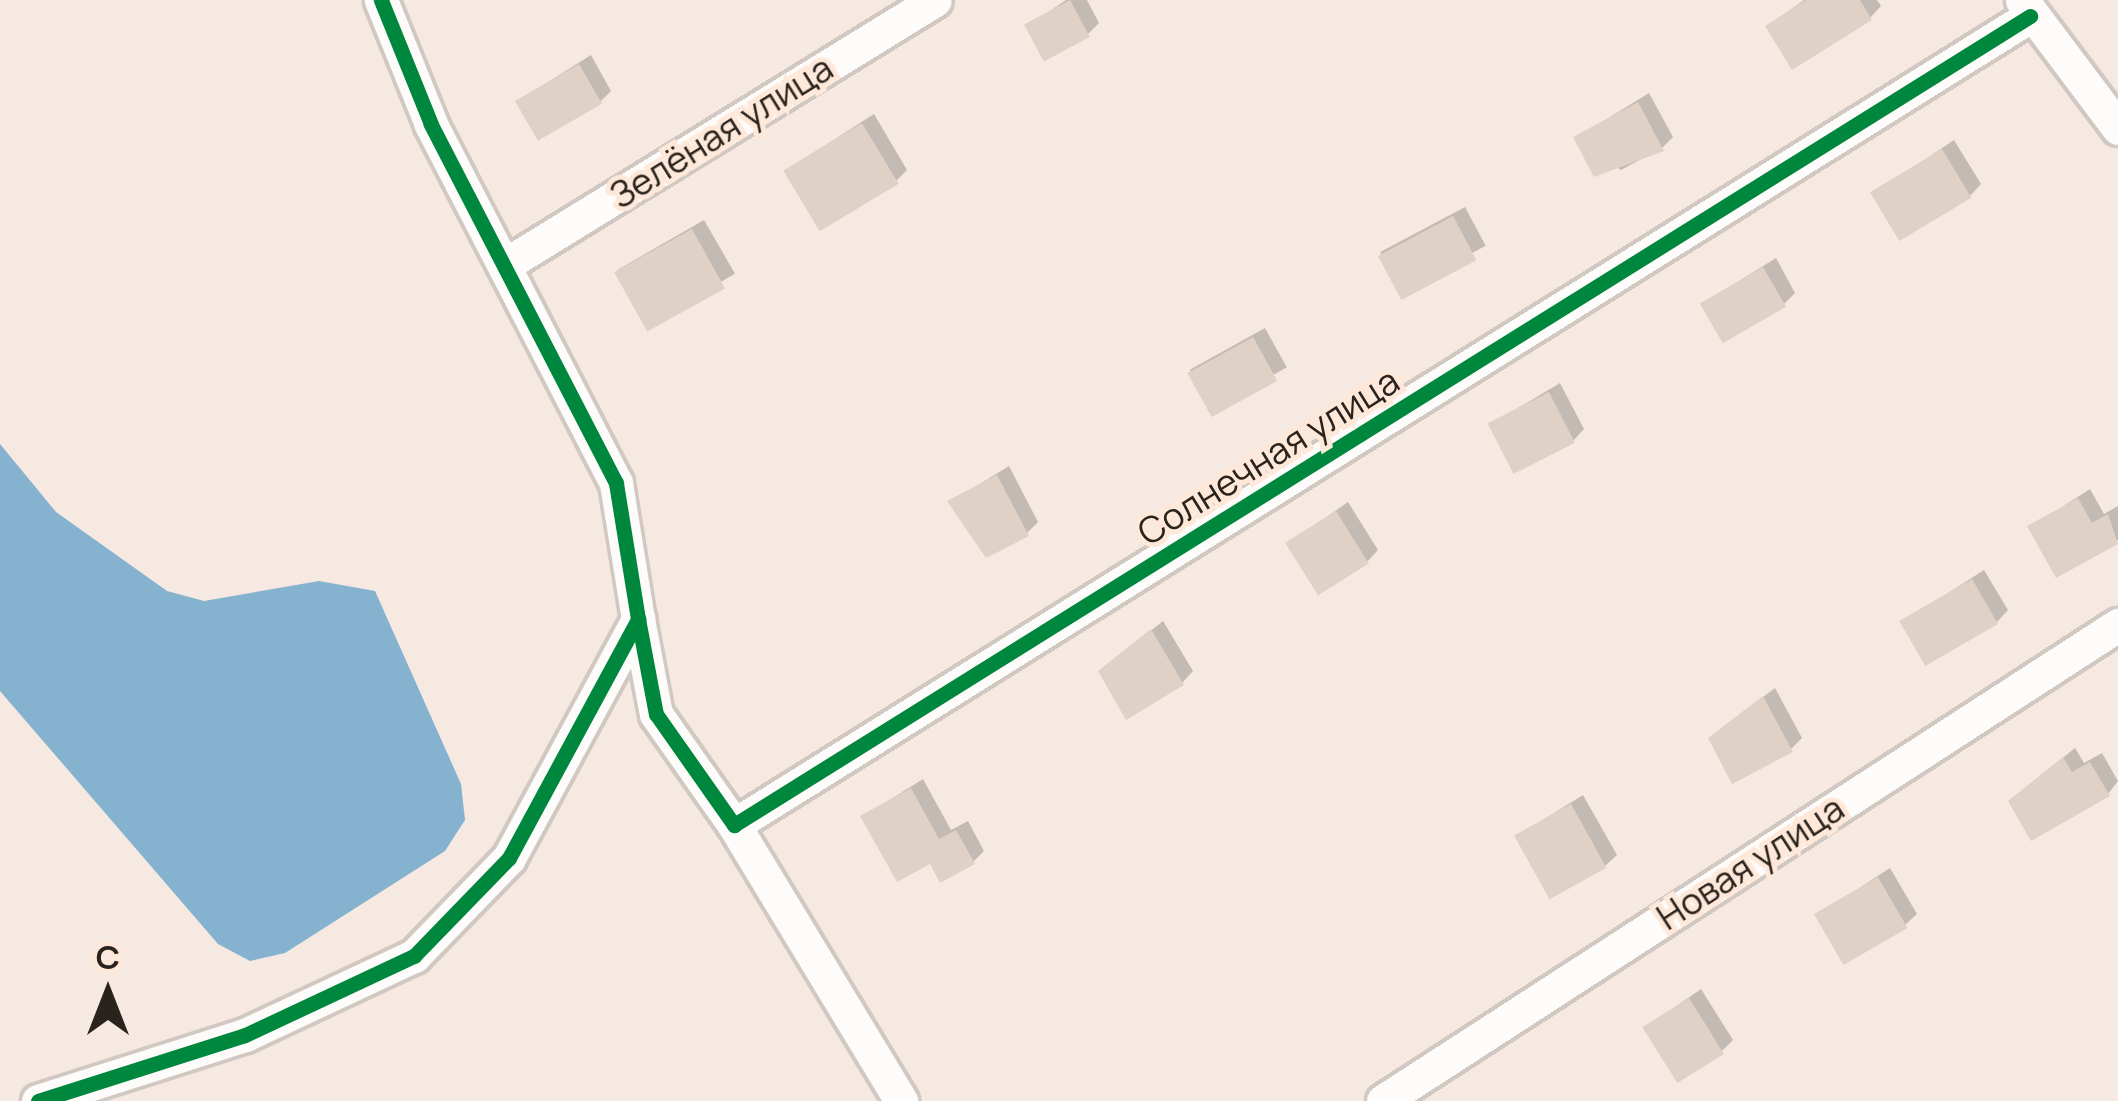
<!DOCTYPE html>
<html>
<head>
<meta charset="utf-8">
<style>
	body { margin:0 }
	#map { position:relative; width:2118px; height:1101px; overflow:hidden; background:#f6e9e1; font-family:Manrope,sans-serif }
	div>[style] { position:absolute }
	.water>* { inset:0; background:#85b2ce }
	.shadow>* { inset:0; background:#0003; transform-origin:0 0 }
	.building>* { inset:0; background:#e0d1c7; transform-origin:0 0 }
	.roads { filter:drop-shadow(3px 0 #d1c8c2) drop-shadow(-3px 0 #d1c8c2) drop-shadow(0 3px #d1c8c2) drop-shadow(0 -3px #d1c8c2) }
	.street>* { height:33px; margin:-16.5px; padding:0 16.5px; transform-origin:16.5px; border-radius:16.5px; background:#fefcfa }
	.cycleway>* { height:15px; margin:-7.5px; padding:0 7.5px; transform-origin:7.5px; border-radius:7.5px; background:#00873e }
	span { translate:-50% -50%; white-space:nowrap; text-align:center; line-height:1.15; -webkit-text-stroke:10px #fee8d9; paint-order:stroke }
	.street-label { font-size:36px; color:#2a231d }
	.north { position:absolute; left:48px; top:933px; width:120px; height:120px; -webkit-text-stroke:9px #fee8d9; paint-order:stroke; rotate:0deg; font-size:33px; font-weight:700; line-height:48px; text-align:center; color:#2a231d }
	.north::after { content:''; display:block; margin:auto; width:42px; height:54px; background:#2a231d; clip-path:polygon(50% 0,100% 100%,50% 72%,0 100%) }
</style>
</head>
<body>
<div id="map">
	<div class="water">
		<div style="clip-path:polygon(0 444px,56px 512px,167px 591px,204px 601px,319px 581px,375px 591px,461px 784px,465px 820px,445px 851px,285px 953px,250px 961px,218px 944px,0 691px)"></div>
	</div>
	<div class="shadow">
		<div style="clip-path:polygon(1066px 0,1087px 0,1099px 23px,1088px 34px,1028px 26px)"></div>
		<div style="clip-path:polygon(1804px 0,1877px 0,1881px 6px,1870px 18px,1768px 26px)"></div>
		<div style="clip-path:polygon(591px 55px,611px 91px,600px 102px,518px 101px)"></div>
		<div style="clip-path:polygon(1649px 93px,1673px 137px,1662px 148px,1621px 170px,1576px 138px)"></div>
		<div style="clip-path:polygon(874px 114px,907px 170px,896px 181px,787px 170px)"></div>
		<div style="clip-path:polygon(1954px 140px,1981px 184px,1970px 196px,1874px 194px)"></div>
		<div style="left:1465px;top:207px;width:44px;height:96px;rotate:62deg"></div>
		<div style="left:704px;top:220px;width:62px;height:100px;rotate:60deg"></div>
		<div style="clip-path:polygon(1776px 258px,1795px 293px,1784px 304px,1702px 304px)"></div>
		<div style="left:1265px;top:328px;width:45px;height:86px;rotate:61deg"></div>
		<div style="clip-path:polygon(1560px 383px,1584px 429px,1573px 441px,1491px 424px)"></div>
		<div style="clip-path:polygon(1009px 466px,1038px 522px,1027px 533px,951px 502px)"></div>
		<div style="clip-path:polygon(2090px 489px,2104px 514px,2118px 506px,2118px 540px,2057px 574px,2031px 527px)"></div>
		<div style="clip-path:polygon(1348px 502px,1378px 550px,1367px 562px,1289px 543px)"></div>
		<div style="clip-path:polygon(1984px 570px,2008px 610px,1997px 622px,1903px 622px)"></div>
		<div style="clip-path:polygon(1163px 621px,1193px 671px,1182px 683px,1113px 661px)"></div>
		<div style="clip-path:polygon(1775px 688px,1802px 738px,1791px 749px,1723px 727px)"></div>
		<div style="clip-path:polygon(2075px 748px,2084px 763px,2102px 753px,2118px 781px,2108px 794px,2023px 790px)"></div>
		<div style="clip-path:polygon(923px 779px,951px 830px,968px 821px,984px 851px,973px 862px,931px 860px,864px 816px)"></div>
		<div style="clip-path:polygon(1583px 795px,1617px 855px,1605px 866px,1517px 836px)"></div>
		<div style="clip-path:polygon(1890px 868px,1917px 914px,1905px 925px,1818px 915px)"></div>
		<div style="clip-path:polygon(1701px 989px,1733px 1040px,1722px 1051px,1646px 1027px)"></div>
	</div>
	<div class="building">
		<div style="left:1070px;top:0;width:42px;height:52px;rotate:62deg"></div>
		<div style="clip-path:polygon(1806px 0,1860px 0,1872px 20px,1792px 70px,1765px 26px)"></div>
		<div style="left:579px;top:64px;width:46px;height:74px;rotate:60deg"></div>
		<div style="clip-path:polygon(1638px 102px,1664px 151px,1594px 177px,1573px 137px)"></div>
		<div style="left:862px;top:123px;width:71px;height:92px;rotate:59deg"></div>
		<div style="left:1942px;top:149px;width:57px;height:84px;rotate:59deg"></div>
		<div style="left:1453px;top:216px;width:50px;height:85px;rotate:62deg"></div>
		<div style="left:692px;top:229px;width:68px;height:89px;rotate:61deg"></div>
		<div style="left:1763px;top:267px;width:46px;height:73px;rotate:60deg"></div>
		<div style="left:1253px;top:337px;width:50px;height:75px;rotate:61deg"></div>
		<div style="left:1549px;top:392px;width:57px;height:69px;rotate:63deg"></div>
		<div style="clip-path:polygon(997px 475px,1029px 536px,986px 558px,947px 501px)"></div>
		<div style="clip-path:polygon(2078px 498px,2092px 523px,2108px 514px,2118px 544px,2056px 578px,2027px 526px)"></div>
		<div style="left:1336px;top:511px;width:62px;height:60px;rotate:58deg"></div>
		<div style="left:1972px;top:579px;width:52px;height:84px;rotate:60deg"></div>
		<div style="clip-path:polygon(1151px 629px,1184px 685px,1126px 720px,1098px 671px)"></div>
		<div style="clip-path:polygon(1763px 696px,1793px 752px,1732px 784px,1708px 738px)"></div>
		<div style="clip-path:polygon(2063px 757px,2072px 772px,2090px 762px,2110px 796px,2031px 841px,2008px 801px)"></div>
		<div style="clip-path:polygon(911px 788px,939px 839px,956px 830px,975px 864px,940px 883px,930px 864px,897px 882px,860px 816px)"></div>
		<div style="left:1571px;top:804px;width:73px;height:65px;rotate:61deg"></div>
		<div style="left:1878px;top:877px;width:59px;height:74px;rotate:60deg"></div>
		<div style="left:1689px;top:998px;width:66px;height:55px;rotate:58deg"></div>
	</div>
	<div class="roads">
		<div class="street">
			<div style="left:2022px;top:0;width:160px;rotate:53.1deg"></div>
			<div style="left:508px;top:263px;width:501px;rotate:-31.63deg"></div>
			<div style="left:638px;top:619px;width:97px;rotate:79.3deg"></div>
			<div style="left:656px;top:714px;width:136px;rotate:54.9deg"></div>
			<div style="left:734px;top:825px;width:1528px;rotate:-31.97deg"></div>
			<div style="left:734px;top:825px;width:323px;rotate:58.8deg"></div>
			<div style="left:38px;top:1101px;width:217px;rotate:-17.7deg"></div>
			<div style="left:245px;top:1035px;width:187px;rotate:-25.1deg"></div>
			<div style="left:414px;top:956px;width:136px;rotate:-45.9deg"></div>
			<div style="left:509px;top:858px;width:272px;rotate:-61.6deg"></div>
			<div style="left:638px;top:619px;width:138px;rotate:-99.2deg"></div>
			<div style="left:616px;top:483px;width:404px;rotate:-117.3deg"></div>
			<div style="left:431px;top:124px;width:134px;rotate:-112deg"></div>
			<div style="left:1383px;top:1101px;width:876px;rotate:-32.93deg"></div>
		</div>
	</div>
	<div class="cycleway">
		<div style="left:638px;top:619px;width:97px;rotate:79.3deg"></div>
		<div style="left:656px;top:714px;width:136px;rotate:54.9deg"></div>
		<div style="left:734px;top:825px;width:1528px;rotate:-31.97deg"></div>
		<div style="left:38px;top:1101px;width:217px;rotate:-17.7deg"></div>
		<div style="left:245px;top:1035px;width:187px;rotate:-25.1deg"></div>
		<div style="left:414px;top:956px;width:136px;rotate:-45.9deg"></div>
		<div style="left:509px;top:858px;width:272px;rotate:-61.6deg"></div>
		<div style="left:638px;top:619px;width:138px;rotate:-99.2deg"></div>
		<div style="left:616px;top:483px;width:404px;rotate:-117.3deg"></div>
		<div style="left:431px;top:124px;width:134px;rotate:-112deg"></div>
	</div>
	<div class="street-label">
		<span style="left:721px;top:131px;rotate:-32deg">Зелёная улица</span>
		<span style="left:1268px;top:456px;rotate:-32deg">Солнечная улица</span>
		<span style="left:1750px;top:862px;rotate:-33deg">Новая улица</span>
	</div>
	<div class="north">С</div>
</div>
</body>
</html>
